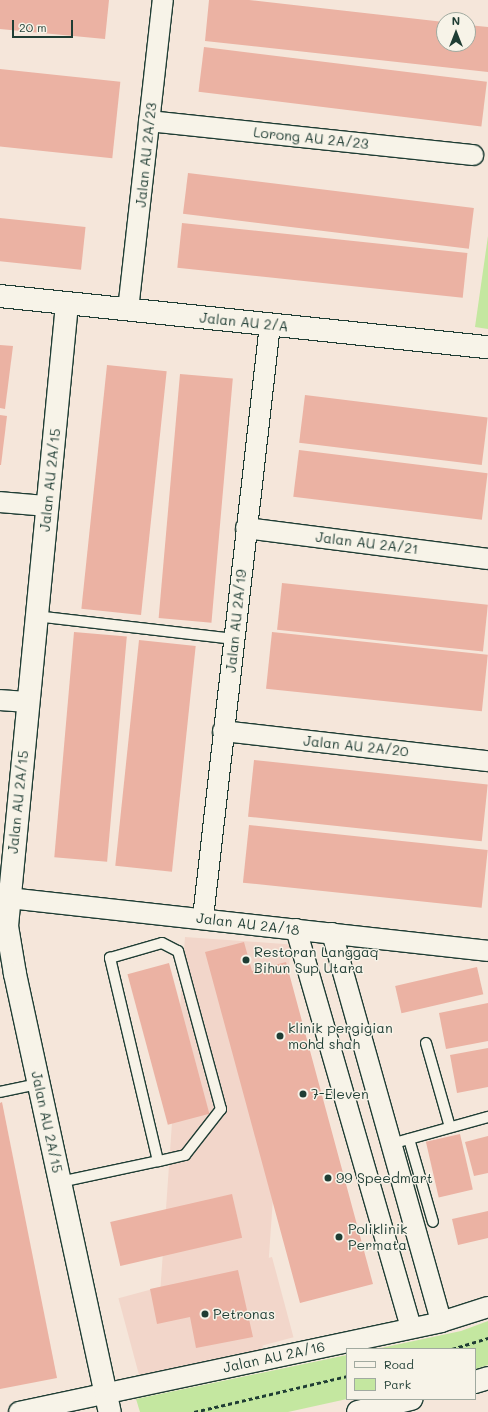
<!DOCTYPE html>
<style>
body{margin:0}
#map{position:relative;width:488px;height:1412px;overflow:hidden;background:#f5e6da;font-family:Mali,sans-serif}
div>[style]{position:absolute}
.built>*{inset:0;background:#f2d6ca;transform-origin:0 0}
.green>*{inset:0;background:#c4e7a0}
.building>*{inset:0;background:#ebb2a3;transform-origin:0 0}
.path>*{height:2.5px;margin-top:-1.25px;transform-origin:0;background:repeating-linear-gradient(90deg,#1f3d34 0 4px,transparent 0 7px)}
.roads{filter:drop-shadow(1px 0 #1f3d34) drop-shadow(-1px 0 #1f3d34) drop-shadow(0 1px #1f3d34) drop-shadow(0 -1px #1f3d34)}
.lane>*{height:10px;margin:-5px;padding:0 5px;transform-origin:5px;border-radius:5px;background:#f7f3e8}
.street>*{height:20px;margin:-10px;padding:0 10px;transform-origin:10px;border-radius:10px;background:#f7f3e8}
.secondary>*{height:22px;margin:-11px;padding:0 11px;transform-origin:11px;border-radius:11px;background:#f7f3e8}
.dots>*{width:11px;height:11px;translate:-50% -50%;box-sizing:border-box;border:2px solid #f7f3e8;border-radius:50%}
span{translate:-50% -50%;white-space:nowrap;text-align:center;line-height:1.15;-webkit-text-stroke:3px #f7f3e8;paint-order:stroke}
.street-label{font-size:14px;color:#1f3d34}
.poi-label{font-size:14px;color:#1f3d34}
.left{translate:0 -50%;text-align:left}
.legend{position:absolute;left:346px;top:1348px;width:130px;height:52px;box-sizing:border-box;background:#f7f3e8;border:1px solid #a1aaa0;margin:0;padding:5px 7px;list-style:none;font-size:12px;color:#1f3d34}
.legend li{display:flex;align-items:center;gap:8px;height:20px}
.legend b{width:20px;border:1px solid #a1aaa0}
.north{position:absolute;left:436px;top:12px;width:40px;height:40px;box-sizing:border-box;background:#f7f3e8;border:1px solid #a1aaa0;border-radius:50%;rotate:0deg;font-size:11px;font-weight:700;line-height:16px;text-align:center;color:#1f3d34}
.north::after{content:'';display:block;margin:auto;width:14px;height:18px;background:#1f3d34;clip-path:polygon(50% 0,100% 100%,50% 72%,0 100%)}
.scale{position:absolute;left:12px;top:20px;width:61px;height:18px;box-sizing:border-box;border:2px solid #1f3d34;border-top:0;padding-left:5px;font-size:12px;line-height:14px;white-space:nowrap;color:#1f3d34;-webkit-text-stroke:3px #f7f3e8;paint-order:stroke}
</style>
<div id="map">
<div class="built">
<div style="left:185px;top:937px;width:106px;height:419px;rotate:4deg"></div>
<div style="left:272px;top:1257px;width:83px;height:159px;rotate:75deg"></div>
</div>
<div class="green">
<div style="clip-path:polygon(488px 236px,488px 329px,475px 327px)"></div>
<div style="clip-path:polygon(488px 1321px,488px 1365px,475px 1369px,475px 1349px,376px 1349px,461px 1331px)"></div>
<div style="clip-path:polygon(347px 1355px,347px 1399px,288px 1412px,140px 1412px,136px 1399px)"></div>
</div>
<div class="building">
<div style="clip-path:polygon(0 0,109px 0,105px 39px,0 29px)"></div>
<div style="clip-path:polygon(209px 0,249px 0,444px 22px,444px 44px,468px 44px,468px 25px,488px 27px,488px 72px,205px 41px)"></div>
<div style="left:204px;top:47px;width:285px;height:45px;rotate:7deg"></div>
<div style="left:0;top:69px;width:121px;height:77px;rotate:6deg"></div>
<div style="left:188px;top:173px;width:288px;height:41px;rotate:7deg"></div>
<div style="left:0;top:218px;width:86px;height:43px;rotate:6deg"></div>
<div style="left:182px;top:223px;width:287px;height:45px;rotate:6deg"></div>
<div style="clip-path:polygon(0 345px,13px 346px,5px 409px,0 408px)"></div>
<div style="left:107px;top:365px;width:60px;height:245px;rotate:6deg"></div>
<div style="left:180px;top:374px;width:53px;height:245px;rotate:5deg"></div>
<div style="left:305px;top:395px;width:184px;height:48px;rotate:7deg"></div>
<div style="clip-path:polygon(0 415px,7px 416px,1px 465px,0 465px)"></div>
<div style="left:299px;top:450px;width:190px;height:47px;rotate:7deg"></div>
<div style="left:282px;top:583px;width:207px;height:47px;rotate:6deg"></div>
<div style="left:74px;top:632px;width:53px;height:226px;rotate:5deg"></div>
<div style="left:272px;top:632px;width:217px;height:57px;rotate:6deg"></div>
<div style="left:139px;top:640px;width:57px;height:227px;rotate:6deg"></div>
<div style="left:254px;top:760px;width:235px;height:57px;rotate:6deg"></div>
<div style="left:249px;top:825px;width:240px;height:58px;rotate:6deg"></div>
<div style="clip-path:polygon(244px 942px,252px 971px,286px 962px,373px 1284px,300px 1303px,205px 952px)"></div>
<div style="left:169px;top:963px;width:156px;height:43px;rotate:75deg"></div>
<div style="left:477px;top:967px;width:28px;height:84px;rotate:77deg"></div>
<div style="clip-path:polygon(488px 1003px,488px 1041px,446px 1049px,439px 1013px)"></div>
<div style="clip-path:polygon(488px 1048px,488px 1087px,457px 1093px,450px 1055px)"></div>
<div style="clip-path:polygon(2px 1102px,57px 1378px,0 1389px,0 1103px)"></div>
<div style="left:460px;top:1134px;width:57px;height:35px;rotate:77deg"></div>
<div style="clip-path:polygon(488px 1136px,488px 1173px,474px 1176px,465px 1142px)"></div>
<div style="left:232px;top:1194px;width:45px;height:125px;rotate:77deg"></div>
<div style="clip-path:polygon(488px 1211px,488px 1238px,458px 1245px,452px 1219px)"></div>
<div style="clip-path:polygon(238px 1270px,253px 1337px,196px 1348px,190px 1317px,157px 1324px,150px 1289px)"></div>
</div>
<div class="path">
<div style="left:452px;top:1349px;width:38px;rotate:-17deg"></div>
<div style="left:194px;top:1412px;width:157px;rotate:-13.2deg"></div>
</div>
<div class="roads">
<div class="lane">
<div style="left:36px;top:616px;width:199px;rotate:6.6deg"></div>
<div style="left:426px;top:1043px;width:87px;rotate:74.1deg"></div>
<div style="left:0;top:1092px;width:39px;rotate:-12deg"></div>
<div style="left:409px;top:1139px;width:86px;rotate:73.9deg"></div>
<div style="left:391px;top:1144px;width:101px;rotate:-15.6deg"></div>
<div style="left:60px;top:1182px;width:100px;rotate:-12.1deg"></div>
<div style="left:158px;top:1161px;width:209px;rotate:-103.3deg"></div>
<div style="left:110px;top:958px;width:54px;rotate:-16.1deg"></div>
<div style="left:162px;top:943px;width:18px;rotate:27deg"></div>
<div style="left:178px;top:951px;width:164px;rotate:74.8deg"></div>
<div style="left:221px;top:1109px;width:58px;rotate:128deg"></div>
<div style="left:185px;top:1155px;width:28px;rotate:167deg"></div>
</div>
<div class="street">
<div style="left:149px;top:121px;width:326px;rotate:6deg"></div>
<div style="left:128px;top:310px;width:312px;rotate:-83.6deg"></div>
<div style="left:0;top:502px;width:47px;rotate:4.9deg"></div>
<div style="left:246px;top:528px;width:244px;rotate:7.3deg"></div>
<div style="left:0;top:700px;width:28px;rotate:4deg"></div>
<div style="left:223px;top:731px;width:267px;rotate:6.5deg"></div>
<div style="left:9px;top:898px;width:482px;rotate:6.3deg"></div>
<div style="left:203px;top:918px;width:598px;rotate:-83.56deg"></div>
<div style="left:296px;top:929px;width:415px;rotate:73.9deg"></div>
<div style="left:332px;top:933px;width:404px;rotate:74.3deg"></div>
<div style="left:19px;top:1412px;width:431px;rotate:-12deg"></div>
<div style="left:441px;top:1322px;width:49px;rotate:-17.7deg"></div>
</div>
<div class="secondary">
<div style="left:0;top:296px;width:491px;rotate:6deg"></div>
<div style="left:67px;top:304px;width:625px;rotate:95.51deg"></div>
<div style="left:7px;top:926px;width:49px;rotate:80.5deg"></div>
<div style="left:15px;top:974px;width:448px;rotate:77.8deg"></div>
<div style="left:475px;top:1382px;width:14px;rotate:-17deg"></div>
<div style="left:358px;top:1412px;width:55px;rotate:-13.8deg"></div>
</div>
</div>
<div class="dots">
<div style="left:246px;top:960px;background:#1f3d34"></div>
<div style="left:280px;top:1036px;background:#1f3d34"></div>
<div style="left:303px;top:1094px;background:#1f3d34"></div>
<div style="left:328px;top:1178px;background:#1f3d34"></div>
<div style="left:339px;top:1237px;background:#1f3d34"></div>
<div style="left:205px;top:1314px;background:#1f3d34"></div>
</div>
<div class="street-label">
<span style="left:311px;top:138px;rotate:6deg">Lorong AU 2A/23</span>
<span style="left:146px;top:155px;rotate:-84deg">Jalan AU 2A/23</span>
<span style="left:244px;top:322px;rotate:6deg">Jalan AU 2/A</span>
<span style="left:50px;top:480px;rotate:-84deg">Jalan AU 2A/15</span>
<span style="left:367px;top:543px;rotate:7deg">Jalan AU 2A/21</span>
<span style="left:236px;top:621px;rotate:-84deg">Jalan AU 2A/19</span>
<span style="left:356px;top:746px;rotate:6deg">Jalan AU 2A/20</span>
<span style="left:18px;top:802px;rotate:-84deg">Jalan AU 2A/15</span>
<span style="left:248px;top:924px;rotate:7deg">Jalan AU 2A/18</span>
<span style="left:47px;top:1122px;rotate:78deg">Jalan AU 2A/15</span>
<span style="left:274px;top:1357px;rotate:-12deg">Jalan AU 2A/16</span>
</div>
<div class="poi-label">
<span class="left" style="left:254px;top:960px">Restoran Langgaq<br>Bihun Sup Utara</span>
<span class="left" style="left:288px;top:1036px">klinik pergigian<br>mohd shah</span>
<span class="left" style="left:311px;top:1094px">7-Eleven</span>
<span class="left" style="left:336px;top:1178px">99 Speedmart</span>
<span class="left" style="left:348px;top:1237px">Poliklinik<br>Permata</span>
<span class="left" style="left:213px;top:1314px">Petronas</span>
</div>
<ul class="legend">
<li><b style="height:5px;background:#f7f3e8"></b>Road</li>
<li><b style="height:11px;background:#c4e7a0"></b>Park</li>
</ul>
<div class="north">N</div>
<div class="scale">20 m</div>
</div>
